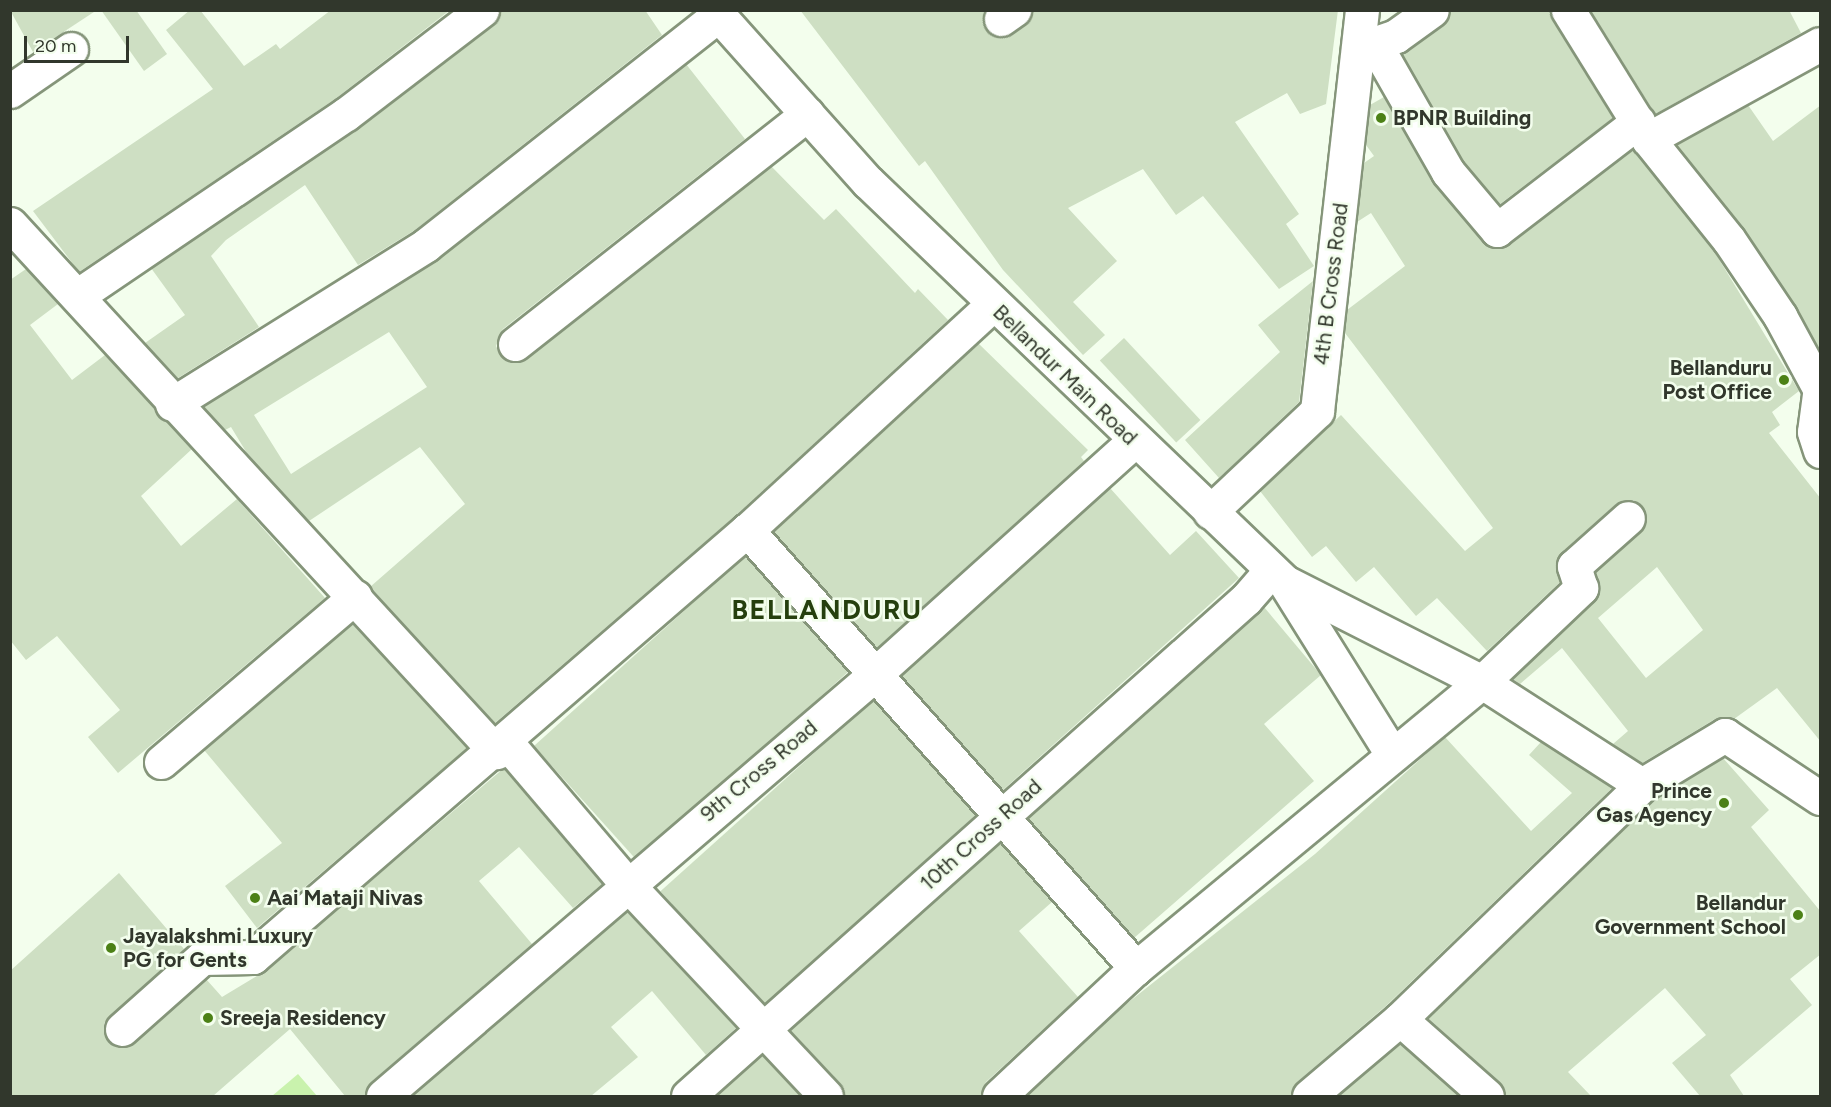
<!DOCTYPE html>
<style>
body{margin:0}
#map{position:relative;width:1831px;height:1107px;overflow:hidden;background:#f3feed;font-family:Figtree,sans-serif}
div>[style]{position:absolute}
.green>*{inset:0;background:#c9f2ad}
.building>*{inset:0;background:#cedfc3;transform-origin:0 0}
.roads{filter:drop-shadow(2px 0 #85957a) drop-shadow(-2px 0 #85957a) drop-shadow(0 2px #85957a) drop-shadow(0 -2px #85957a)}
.minor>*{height:33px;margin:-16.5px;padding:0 16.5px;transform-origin:16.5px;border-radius:16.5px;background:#fff}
.tertiary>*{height:33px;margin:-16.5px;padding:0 16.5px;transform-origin:16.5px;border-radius:16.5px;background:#fff}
.dots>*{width:16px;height:16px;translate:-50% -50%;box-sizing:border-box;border:3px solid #f3feed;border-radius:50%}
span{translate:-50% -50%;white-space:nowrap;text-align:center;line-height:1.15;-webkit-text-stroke:5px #f3feed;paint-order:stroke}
.poi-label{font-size:21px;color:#31372c;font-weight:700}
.left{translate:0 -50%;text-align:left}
.right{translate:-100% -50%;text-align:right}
.street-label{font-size:21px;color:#31372c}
.district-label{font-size:27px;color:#253f0e;font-weight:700;letter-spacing:1.5px}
.frame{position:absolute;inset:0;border:12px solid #31372c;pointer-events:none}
.scale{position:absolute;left:24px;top:36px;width:105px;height:27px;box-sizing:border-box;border:3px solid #31372c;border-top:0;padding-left:8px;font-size:18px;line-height:21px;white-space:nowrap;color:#31372c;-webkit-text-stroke:4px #f3feed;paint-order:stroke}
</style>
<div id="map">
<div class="green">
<div style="clip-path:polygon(298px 1074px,317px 1096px,272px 1096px)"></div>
</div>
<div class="building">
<div style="clip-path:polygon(10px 10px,97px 10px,33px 52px)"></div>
<div style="clip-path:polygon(101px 10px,136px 10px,167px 54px,144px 71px)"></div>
<div style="clip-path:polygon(190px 10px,200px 10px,244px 66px,276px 44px,280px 49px,331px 10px,450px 10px,335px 99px,79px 272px,33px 211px,213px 89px,166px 30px)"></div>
<div style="clip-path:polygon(500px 10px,645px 10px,662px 35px,415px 230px,358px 265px,305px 185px,226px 240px,211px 256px,259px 327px,178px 378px,145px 343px,185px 315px,151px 268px,357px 129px,493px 25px)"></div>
<div style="clip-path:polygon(800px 10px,983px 10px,986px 30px,1002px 38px,1025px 25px,1032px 10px,1338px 10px,1326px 104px,1300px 114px,1287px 93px,1235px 122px,1299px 214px,1286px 224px,1314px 266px,1279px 289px,1203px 196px,1176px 215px,1143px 169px,1068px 208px,1117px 261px,1073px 302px,1105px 335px,1083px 355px,1003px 270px,925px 161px,919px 166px)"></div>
<div style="clip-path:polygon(1450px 10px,1549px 10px,1613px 118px,1500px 204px,1463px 161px,1402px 54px,1443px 25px)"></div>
<div style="clip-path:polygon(1590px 10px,1789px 10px,1801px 33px,1655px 114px)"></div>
<div style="clip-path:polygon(evenodd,686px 64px,745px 139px,503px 329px,496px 346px,501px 356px,517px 363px,527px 359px,771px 166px,824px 220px,836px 209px,915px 293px,918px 289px,948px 320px,735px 516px,495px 723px,370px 587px,465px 504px,420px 447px,309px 521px,248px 455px,231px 427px,225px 430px,203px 406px,438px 260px,686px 64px,389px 332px,427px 387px,291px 474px,254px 415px,389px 332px)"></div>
<div style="clip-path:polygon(evenodd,1384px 97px,1434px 184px,1490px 247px,1508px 245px,1633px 150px,1714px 251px,1799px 391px,1772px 412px,1780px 425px,1769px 433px,1821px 499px,1821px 742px,1777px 688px,1734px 719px,1715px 719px,1642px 763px,1613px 744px,1628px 731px,1562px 648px,1520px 684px,1513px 679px,1594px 601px,1599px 592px,1596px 572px,1646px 524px,1646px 514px,1634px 500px,1616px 504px,1562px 552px,1556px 562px,1560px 582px,1487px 651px,1437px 598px,1416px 616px,1374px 567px,1356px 582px,1326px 546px,1312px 557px,1260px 491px,1341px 415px,1465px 551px,1493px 528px,1345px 333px,1347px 310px,1405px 266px,1371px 213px,1357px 222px,1364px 163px,1374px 156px,1366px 145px,1370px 105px,1384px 97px,1657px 567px,1703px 630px,1646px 678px,1598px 618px,1657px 567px)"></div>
<div style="clip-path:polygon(1748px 105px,1773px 141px,1821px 105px,1821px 351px,1745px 230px,1677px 145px)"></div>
<div style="clip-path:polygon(26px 269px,58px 304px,30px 325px,72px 380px,105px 355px,192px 449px,141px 496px,181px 546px,237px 499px,325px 598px,118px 773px,88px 737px,120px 710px,57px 636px,26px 660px,10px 640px,10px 280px)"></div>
<div style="clip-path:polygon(1313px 281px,1299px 402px,1219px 478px,1185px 440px,1280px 352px,1258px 325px)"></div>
<div style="left:1124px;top:338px;width:112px;height:33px;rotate:47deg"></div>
<div style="clip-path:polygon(978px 343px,1088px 450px,1081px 457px,1084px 461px,877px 648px,773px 531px)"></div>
<div style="clip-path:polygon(1110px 488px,1170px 555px,1196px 531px,1239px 578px,1003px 790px,901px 676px)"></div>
<div style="left:745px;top:556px;width:155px;height:284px;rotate:48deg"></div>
<div style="clip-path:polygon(1264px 607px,1321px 675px,1264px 724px,1314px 781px,1134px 938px,1028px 818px)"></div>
<div style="clip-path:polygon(352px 624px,467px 748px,257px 928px,225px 886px,282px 843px,204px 750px)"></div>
<div style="left:873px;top:700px;width:154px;height:286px;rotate:48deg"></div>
<div style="clip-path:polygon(1445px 737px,1531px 831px,1572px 793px,1529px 755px,1541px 742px,1612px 788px,1387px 1005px,1297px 1082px,1291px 1096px,1026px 1096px,1120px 1009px,1315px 854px)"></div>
<div style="clip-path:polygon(1723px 758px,1769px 810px,1751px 827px,1821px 912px,1821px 954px,1790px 979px,1812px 1005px,1730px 1075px,1744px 1096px,1700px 1096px,1672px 1063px,1706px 1035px,1665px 988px,1568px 1072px,1591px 1096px,1505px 1096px,1499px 1082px,1428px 1018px,1653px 800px)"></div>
<div style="clip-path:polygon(504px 768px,602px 884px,573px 908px,519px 847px,479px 881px,532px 944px,371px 1082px,365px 1096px,345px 1096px,290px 1029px,213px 1096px,10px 1096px,10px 971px,119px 873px,184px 949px,104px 1023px,108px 1041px,125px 1047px,206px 979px,222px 997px,265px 971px)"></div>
<div style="clip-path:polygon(1000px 843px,1052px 902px,1019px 931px,1078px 997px,986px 1082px,981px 1096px,844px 1096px,840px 1083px,790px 1030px)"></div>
<div style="clip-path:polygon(627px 912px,736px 1028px,706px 1055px,652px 991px,611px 1027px,638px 1057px,591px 1096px,411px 1096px)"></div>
<div style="clip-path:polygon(1400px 1044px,1459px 1096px,1337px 1096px)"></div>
<div style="clip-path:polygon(762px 1055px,801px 1096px,716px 1096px)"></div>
</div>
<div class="roads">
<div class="minor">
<div style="left:1568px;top:10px;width:152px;rotate:58.2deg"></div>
<div style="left:1648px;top:139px;width:129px;rotate:51.3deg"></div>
<div style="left:1729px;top:240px;width:92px;rotate:56.1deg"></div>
<div style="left:1780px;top:316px;width:82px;rotate:61.6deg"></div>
<div style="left:1001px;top:19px;width:16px;rotate:-35deg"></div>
<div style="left:1375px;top:44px;width:147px;rotate:60.3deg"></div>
<div style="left:1448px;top:172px;width:76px;rotate:49.8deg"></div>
<div style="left:1497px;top:230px;width:178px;rotate:-37.5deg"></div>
<div style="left:1358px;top:49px;width:40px;rotate:-18.9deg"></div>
<div style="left:1396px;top:36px;width:44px;rotate:-35.8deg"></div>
<div style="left:10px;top:91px;width:74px;rotate:-34.5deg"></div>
<div style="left:1648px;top:139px;width:196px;rotate:-28.9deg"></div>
<div style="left:10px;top:224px;width:718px;rotate:47.37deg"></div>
<div style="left:77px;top:296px;width:325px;rotate:-34.1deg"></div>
<div style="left:346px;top:114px;width:171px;rotate:-37.4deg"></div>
<div style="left:992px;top:305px;width:333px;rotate:137.4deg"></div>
<div style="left:747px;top:530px;width:586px;rotate:48.39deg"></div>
<div style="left:515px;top:344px;width:372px;rotate:-38.2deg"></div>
<div style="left:1820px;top:387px;width:45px;rotate:97.6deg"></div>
<div style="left:1814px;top:432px;width:20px;rotate:72deg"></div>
<div style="left:172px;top:404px;width:300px;rotate:-32deg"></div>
<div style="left:426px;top:245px;width:372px;rotate:-38.2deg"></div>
<div style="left:1210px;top:512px;width:147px;rotate:-43.3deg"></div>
<div style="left:1317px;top:411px;width:404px;rotate:-83.6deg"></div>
<div style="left:1482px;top:682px;width:137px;rotate:-43.5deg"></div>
<div style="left:1581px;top:588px;width:23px;rotate:-108deg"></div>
<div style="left:1574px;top:566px;width:72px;rotate:-41.6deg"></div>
<div style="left:506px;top:742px;width:185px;rotate:49.6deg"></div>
<div style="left:626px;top:883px;width:292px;rotate:46.8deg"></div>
<div style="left:161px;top:762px;width:255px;rotate:-40.4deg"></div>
<div style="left:1400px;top:1019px;width:116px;rotate:41.5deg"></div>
<div style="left:122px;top:1029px;width:107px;rotate:-41.6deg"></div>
<div style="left:202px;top:958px;width:51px;rotate:-1.1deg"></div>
<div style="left:253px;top:957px;width:653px;rotate:-40.84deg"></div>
<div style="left:383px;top:1096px;width:645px;rotate:-40.6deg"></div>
<div style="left:873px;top:676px;width:350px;rotate:-42deg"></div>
<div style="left:688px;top:1096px;width:747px;rotate:-41.69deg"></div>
<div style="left:1246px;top:599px;width:38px;rotate:-49deg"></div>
<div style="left:1309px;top:1096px;width:119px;rotate:-40.2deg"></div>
<div style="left:1400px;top:1019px;width:337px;rotate:-44deg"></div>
</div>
<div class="tertiary">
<div style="left:714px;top:10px;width:231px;rotate:48.2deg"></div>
<div style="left:868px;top:182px;width:578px;rotate:43.81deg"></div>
<div style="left:1285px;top:582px;width:221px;rotate:26.9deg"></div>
<div style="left:1482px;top:682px;width:190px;rotate:32.8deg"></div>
<div style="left:1642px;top:785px;width:97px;rotate:-31.1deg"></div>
<div style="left:1725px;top:735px;width:114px;rotate:33.6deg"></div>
<div style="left:1285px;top:583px;width:202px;rotate:58deg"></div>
<div style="left:999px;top:1096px;width:187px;rotate:-43.1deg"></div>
<div style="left:1136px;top:968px;width:449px;rotate:-39.6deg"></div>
</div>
</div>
<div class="dots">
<div style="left:1381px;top:118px;background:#4c8116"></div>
<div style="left:1784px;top:380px;background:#4c8116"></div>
<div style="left:1724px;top:803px;background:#4c8116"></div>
<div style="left:255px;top:898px;background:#4c8116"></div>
<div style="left:1798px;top:915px;background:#4c8116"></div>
<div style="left:111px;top:948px;background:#4c8116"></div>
<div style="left:208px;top:1018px;background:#4c8116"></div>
</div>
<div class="poi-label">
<span class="left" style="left:1393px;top:118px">BPNR Building</span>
<span class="right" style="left:1772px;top:380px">Bellanduru<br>Post Office</span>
<span class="right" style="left:1712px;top:803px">Prince<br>Gas Agency</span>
<span class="left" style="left:267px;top:898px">Aai Mataji Nivas</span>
<span class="right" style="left:1786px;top:915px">Bellandur<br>Government School</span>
<span class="left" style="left:123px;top:948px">Jayalakshmi Luxury<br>PG for Gents</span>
<span class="left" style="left:220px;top:1018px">Sreeja Residency</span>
</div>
<div class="street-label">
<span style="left:1331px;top:284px;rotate:-83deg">4th B Cross Road</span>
<span style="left:1065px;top:375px;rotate:44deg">Bellandur Main Road</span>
<span style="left:759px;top:771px;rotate:-40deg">9th Cross Road</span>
<span style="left:981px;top:835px;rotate:-42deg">10th Cross Road</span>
</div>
<div class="district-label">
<span style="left:827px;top:610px">BELLANDURU</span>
</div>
<div class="frame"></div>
<div class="scale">20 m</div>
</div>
